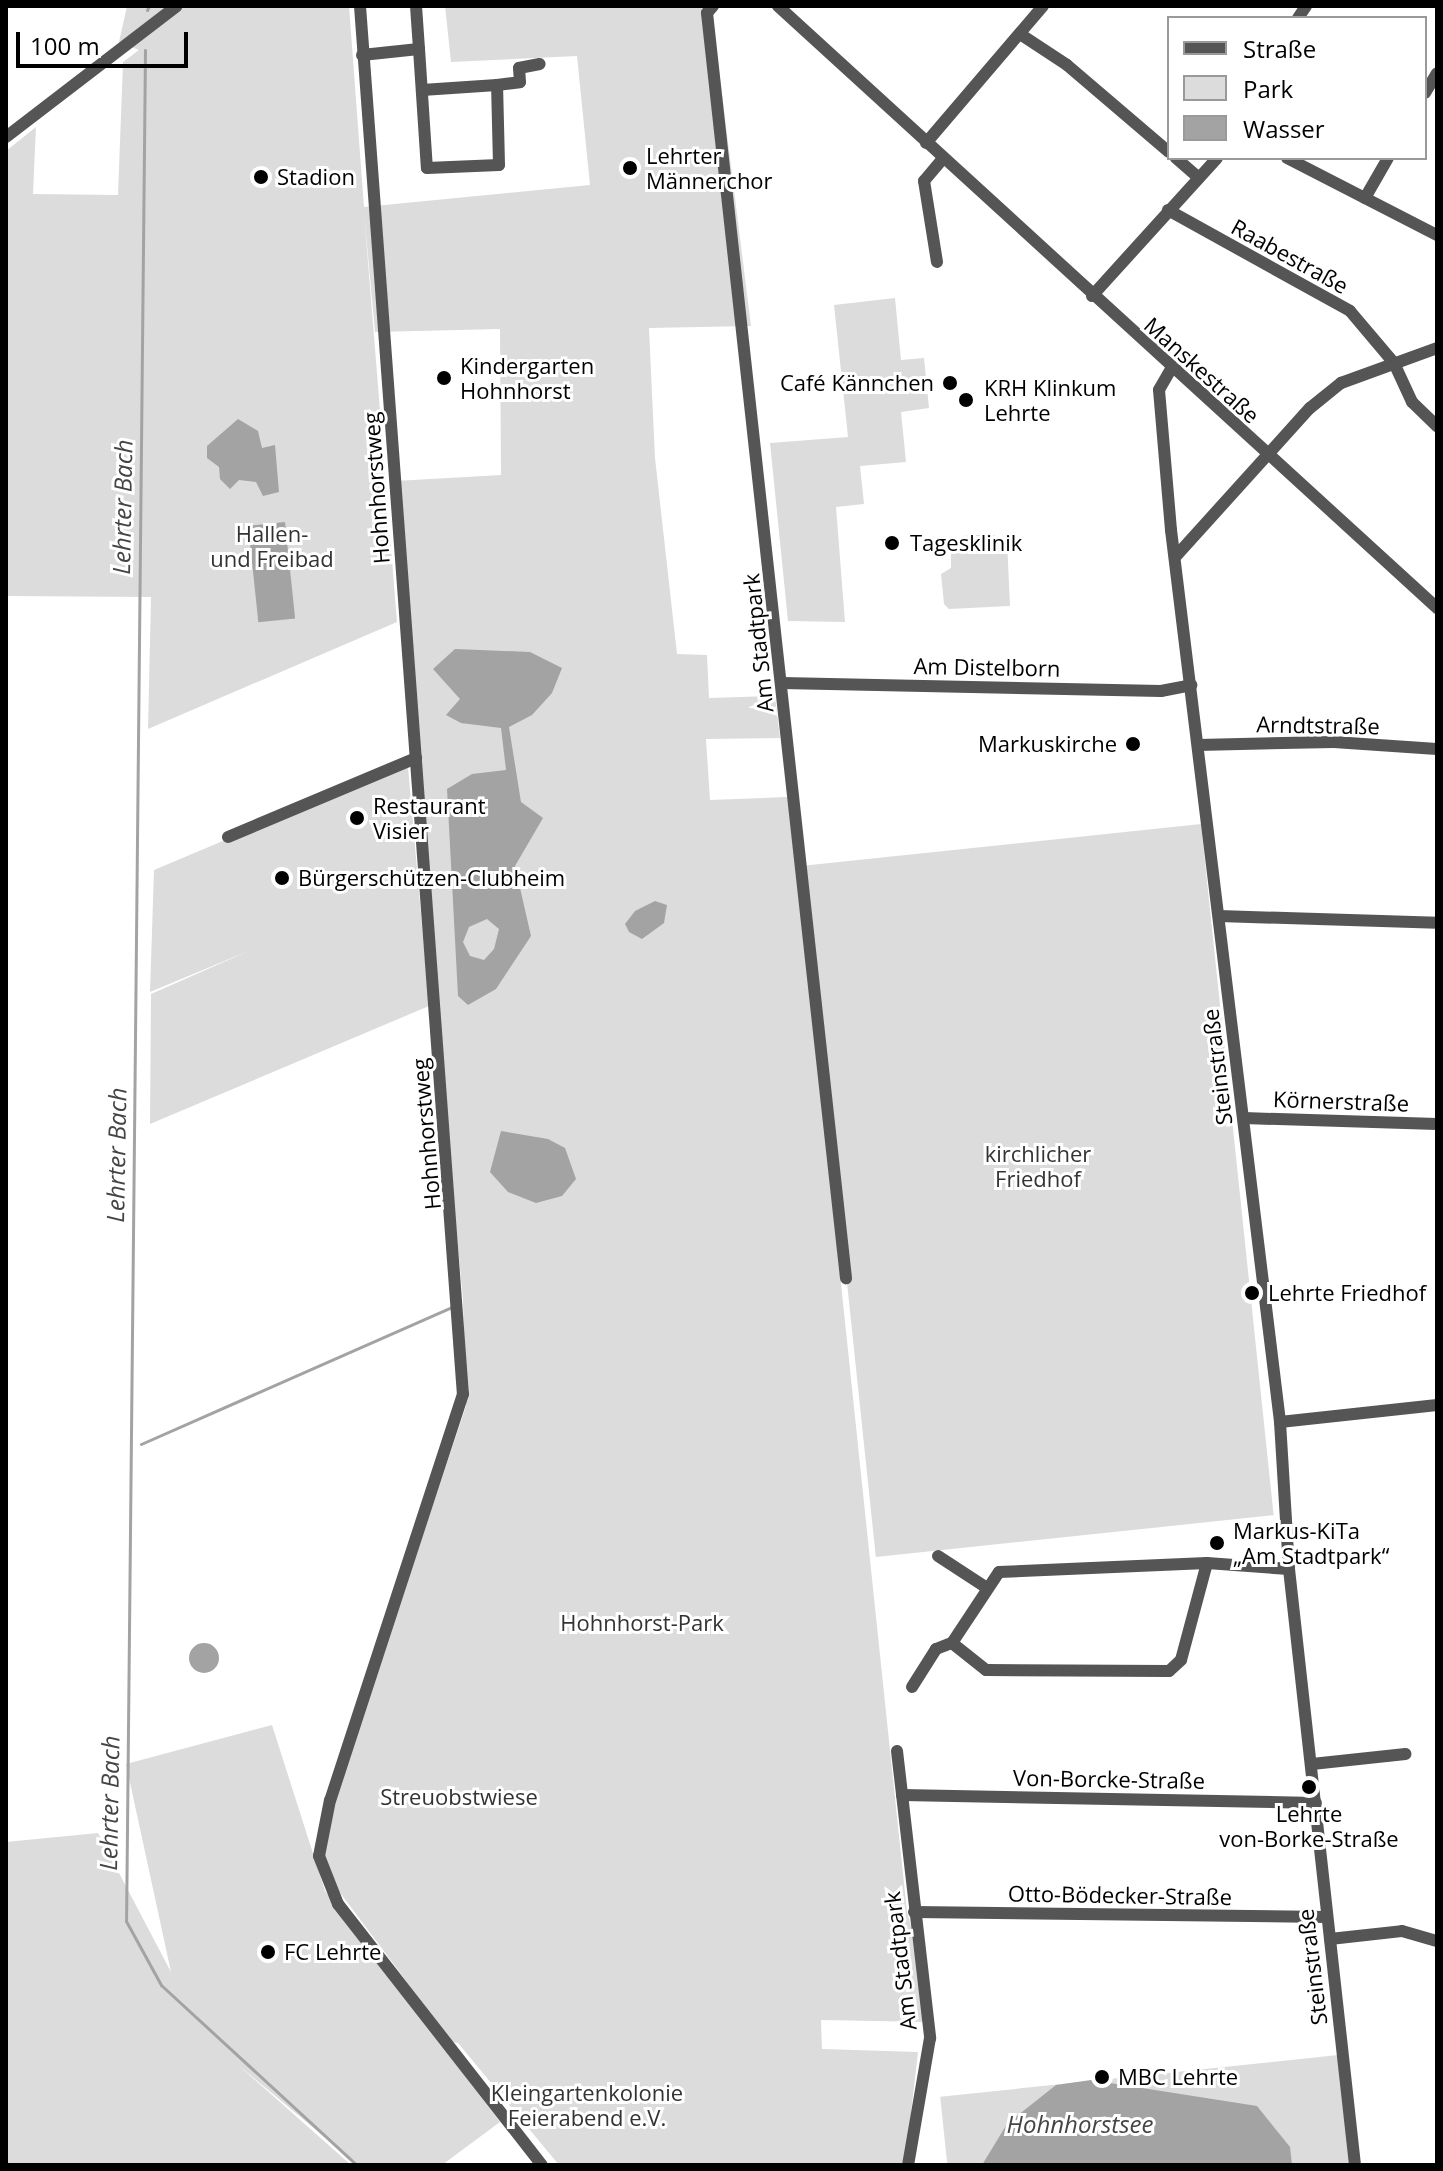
<!DOCTYPE html>
<meta charset="utf-8">
<style>
body{margin:0}
#map{position:relative;width:1443px;height:2171px;overflow:hidden;background:#fff;font-family:"Open Sans",sans-serif}
div>[style]{position:absolute}
.green>*{inset:0;background:#dcdcdc;transform-origin:0 0}
.water>*{inset:0;background:#a3a3a3;transform-origin:0 0}
.round{border-radius:50%}
.stream>*{height:3px;margin:-1.5px;padding:0 1.5px;transform-origin:1.5px;border-radius:1.5px;background:#a3a3a3}
.street>*{height:12px;margin:-6px;padding:0 6px;transform-origin:6px;border-radius:6px;background:#555}
.dots>*{width:22px;height:22px;translate:-50% -50%;box-sizing:border-box;border:4px solid #fff;border-radius:50%}
span{translate:-50% -50%;white-space:nowrap;text-align:center;line-height:1.15;-webkit-text-stroke:6px #fff;paint-order:stroke}
.poi-label{font-size:22px;color:#000}
.left{translate:0 -50%;text-align:left}
.right{translate:-100% -50%;text-align:right}
.street-label{font-size:22px;color:#000}
.park-label{font-size:22px;color:#333}
.water-label{font-size:24px;color:#444;font-style:italic}
.frame{position:absolute;inset:0;border:8px solid #000;pointer-events:none}
.legend{position:absolute;left:1167px;top:16px;width:260px;height:144px;box-sizing:border-box;background:#fff;border:2px solid #999;margin:0;padding:10px 14px;list-style:none;font-size:24px;color:#000}
.legend li{display:flex;align-items:center;gap:16px;height:40px}
.legend b{width:40px;border:2px solid #999}
.scale{position:absolute;left:16px;top:32px;width:172px;height:36px;box-sizing:border-box;border:4px solid #000;border-top:0;padding-left:10px;font-size:24px;line-height:28px;white-space:nowrap;color:#000;-webkit-text-stroke:6px #fff;paint-order:stroke}
</style>
<div id="map">
<div class="green">
<div style="clip-path:polygon(127px 6px,349px 6px,364px 207px,590px 185px,577px 56px,451px 62px,445px 6px,711px 6px,751px 326px,649px 328px,655px 458px,677px 654px,707px 655px,709px 698px,775px 696px,780px 738px,706px 739px,710px 800px,787px 797px,792px 817px,907px 1912px,926px 1980px,930px 2022px,821px 2020px,822px 2049px,918px 2052px,905px 2165px,559px 2165px,458px 2043px,452px 2042px,335px 1886px,323px 1854px,332px 1808px,466px 1406px,463px 1300px,412px 762px,395px 481px,501px 475px,500px 329px,375px 332px,364px 212px,397px 622px,148px 729px,151px 597px,6px 596px,6px 151px,36px 127px,33px 194px,118px 195px,123px 62px,139px 50px,119px 42px)"></div>
<div style="clip-path:polygon(895px 298px,901px 360px,924px 358px,929px 408px,901px 412px,906px 462px,860px 466px,864px 504px,836px 507px,845px 622px,788px 621px,770px 443px,848px 437px,834px 305px)"></div>
<div style="clip-path:polygon(963px 536px,990px 534px,1007px 540px,1010px 606px,949px 609px,944px 604px,941px 574px,951px 568px,951px 550px)"></div>
<div style="clip-path:polygon(403px 765px,408px 767px,429px 1006px,150px 1124px,151px 994px,251px 950px,150px 992px,154px 870px)"></div>
<div style="left:1201px;top:824px;width:695px;height:400px;rotate:84deg"></div>
<div style="clip-path:polygon(272px 1725px,325px 1891px,500px 2122px,442px 2165px,358px 2165px,237px 2064px,351px 2165px,6px 2165px,6px 1842px,98px 1833px,171px 1972px,126px 1764px)"></div>
<div style="left:1338px;top:2055px;width:111px;height:400px;rotate:84deg"></div>
</div>
<div class="water">
<div style="clip-path:polygon(238px 419px,258px 431px,262px 448px,275px 445px,279px 492px,263px 496px,256px 482px,239px 480px,230px 489px,220px 479px,219px 467px,207px 458px,207px 446px)"></div>
<div style="left:285px;top:522px;width:97px;height:37px;rotate:84deg"></div>
<div style="clip-path:polygon(evenodd,455px 649px,530px 652px,562px 668px,552px 693px,532px 715px,509px 727px,521px 802px,543px 818px,515px 866px,531px 936px,496px 989px,468px 1005px,458px 996px,447px 789px,472px 774px,506px 770px,501px 728px,461px 723px,446px 715px,460px 699px,433px 669px,455px 649px,487px 919px,499px 929px,494px 949px,484px 960px,470px 956px,463px 942px,469px 927px,487px 919px)"></div>
<div style="clip-path:polygon(655px 901px,667px 905px,664px 923px,642px 939px,629px 932px,625px 924px,635px 911px)"></div>
<div style="clip-path:polygon(501px 1131px,548px 1139px,565px 1148px,576px 1179px,562px 1196px,536px 1203px,508px 1192px,490px 1172px)"></div>
<div class="round" style="left:189px;top:1643px;width:30px;height:30px"></div>
<div style="clip-path:polygon(1091px 2080px,1257px 2106px,1290px 2147px,1292px 2165px,982px 2165px,1007px 2124px,1056px 2085px)"></div>
</div>
<div class="stream">
<div style="left:147px;top:10px;width:4px;rotate:-63deg"></div>
<div style="left:145px;top:50px;width:1871px;rotate:90.58deg"></div>
<div style="left:126px;top:1921px;width:73px;rotate:61.3deg"></div>
<div style="left:161px;top:1985px;width:266px;rotate:42.6deg"></div>
<div style="left:141px;top:1444px;width:340px;rotate:-23.8deg"></div>
</div>
<div class="street">
<div style="left:360px;top:6px;width:1392px;rotate:85.76deg"></div>
<div style="left:463px;top:1394px;width:427px;rotate:108.1deg"></div>
<div style="left:330px;top:1800px;width:57px;rotate:101.1deg"></div>
<div style="left:319px;top:1856px;width:52px;rotate:68.4deg"></div>
<div style="left:338px;top:1904px;width:331px;rotate:52deg"></div>
<div style="left:416px;top:6px;width:43px;rotate:86deg"></div>
<div style="left:419px;top:49px;width:119px;rotate:86.2deg"></div>
<div style="left:427px;top:168px;width:72px;rotate:-2.4deg"></div>
<div style="left:499px;top:165px;width:80px;rotate:-91.4deg"></div>
<div style="left:497px;top:85px;width:75px;rotate:176.2deg"></div>
<div style="left:713px;top:6px;width:9px;rotate:131deg"></div>
<div style="left:707px;top:13px;width:1273px;rotate:83.73deg"></div>
<div style="left:778px;top:6px;width:893px;rotate:42.41deg"></div>
<div style="left:1298px;top:18px;width:14px;rotate:-56deg"></div>
<div style="left:1020px;top:34px;width:56px;rotate:33.4deg"></div>
<div style="left:1067px;top:65px;width:134px;rotate:40.5deg"></div>
<div style="left:362px;top:55px;width:57px;rotate:-6deg"></div>
<div style="left:497px;top:85px;width:23px;rotate:-7deg"></div>
<div style="left:520px;top:82px;width:14px;rotate:-94deg"></div>
<div style="left:519px;top:68px;width:21px;rotate:-11deg"></div>
<div style="left:1425px;top:93px;width:23px;rotate:-59deg"></div>
<div style="left:6px;top:137px;width:215px;rotate:-37.5deg"></div>
<div style="left:926px;top:143px;width:180px;rotate:-49.5deg"></div>
<div style="left:1176px;top:158px;width:30px;rotate:41deg"></div>
<div style="left:1287px;top:158px;width:169px;rotate:27.2deg"></div>
<div style="left:1365px;top:198px;width:46px;rotate:-60.1deg"></div>
<div style="left:1168px;top:210px;width:208px;rotate:29deg"></div>
<div style="left:1350px;top:311px;width:68px;rotate:49.8deg"></div>
<div style="left:1394px;top:363px;width:43px;rotate:65.2deg"></div>
<div style="left:1412px;top:402px;width:35px;rotate:44deg"></div>
<div style="left:937px;top:262px;width:82px;rotate:-99.1deg"></div>
<div style="left:924px;top:181px;width:30px;rotate:-50deg"></div>
<div style="left:1092px;top:296px;width:186px;rotate:-47.8deg"></div>
<div style="left:1171px;top:369px;width:24px;rotate:120deg"></div>
<div style="left:1159px;top:390px;width:141px;rotate:85.1deg"></div>
<div style="left:1171px;top:530px;width:899px;rotate:83.03deg"></div>
<div style="left:1280px;top:1422px;width:147px;rotate:86.5deg"></div>
<div style="left:1289px;top:1569px;width:600px;rotate:83.68deg"></div>
<div style="left:1177px;top:555px;width:198px;rotate:-47.9deg"></div>
<div style="left:1310px;top:408px;width:40px;rotate:-39deg"></div>
<div style="left:1341px;top:383px;width:102px;rotate:-20deg"></div>
<div style="left:782px;top:683px;width:379px;rotate:1.2deg"></div>
<div style="left:1161px;top:691px;width:31px;rotate:-11deg"></div>
<div style="left:1198px;top:745px;width:136px;rotate:-1.3deg"></div>
<div style="left:1334px;top:742px;width:103px;rotate:3.9deg"></div>
<div style="left:228px;top:837px;width:204px;rotate:-22.8deg"></div>
<div style="left:1219px;top:916px;width:218px;rotate:1.8deg"></div>
<div style="left:1244px;top:1118px;width:193px;rotate:1.8deg"></div>
<div style="left:1280px;top:1422px;width:158px;rotate:-6.2deg"></div>
<div style="left:938px;top:1556px;width:59px;rotate:33.1deg"></div>
<div style="left:1207px;top:1563px;width:100px;rotate:105deg"></div>
<div style="left:1181px;top:1660px;width:16px;rotate:137deg"></div>
<div style="left:1169px;top:1671px;width:183px;rotate:-179.7deg"></div>
<div style="left:986px;top:1670px;width:43px;rotate:-141.5deg"></div>
<div style="left:952px;top:1643px;width:85px;rotate:-56.5deg"></div>
<div style="left:999px;top:1572px;width:208px;rotate:-2.5deg"></div>
<div style="left:1207px;top:1563px;width:82px;rotate:4.2deg"></div>
<div style="left:912px;top:1687px;width:45px;rotate:-57.7deg"></div>
<div style="left:936px;top:1649px;width:17px;rotate:-21deg"></div>
<div style="left:897px;top:1751px;width:289px;rotate:83.4deg"></div>
<div style="left:930px;top:2038px;width:129px;rotate:99.8deg"></div>
<div style="left:1312px;top:1764px;width:94px;rotate:-6.1deg"></div>
<div style="left:902px;top:1795px;width:414px;rotate:1.1deg"></div>
<div style="left:914px;top:1912px;width:412px;rotate:0.7deg"></div>
<div style="left:1330px;top:1939px;width:72px;rotate:-6.3deg"></div>
<div style="left:1402px;top:1931px;width:36px;rotate:16deg"></div>
</div>
<div class="dots">
<div style="left:630px;top:168px;background:#000"></div>
<div style="left:261px;top:177px;background:#000"></div>
<div style="left:444px;top:378px;background:#000"></div>
<div style="left:950px;top:383px;background:#000"></div>
<div style="left:966px;top:400px;background:#000"></div>
<div style="left:892px;top:543px;background:#000"></div>
<div style="left:1133px;top:744px;background:#000"></div>
<div style="left:357px;top:818px;background:#000"></div>
<div style="left:282px;top:878px;background:#000"></div>
<div style="left:1252px;top:1293px;background:#000"></div>
<div style="left:1217px;top:1543px;background:#000"></div>
<div style="left:1309px;top:1787px;background:#000"></div>
<div style="left:268px;top:1952px;background:#000"></div>
<div style="left:1102px;top:2077px;background:#000"></div>
</div>
<div class="poi-label">
<span class="left" style="left:646px;top:168px">Lehrter<br>Männerchor</span>
<span class="left" style="left:277px;top:177px">Stadion</span>
<span class="left" style="left:460px;top:378px">Kindergarten<br>Hohnhorst</span>
<span class="right" style="left:934px;top:383px">Café Kännchen</span>
<span class="left" style="left:984px;top:400px">KRH Klinkum<br>Lehrte</span>
<span class="left" style="left:910px;top:543px">Tagesklinik</span>
<span class="right" style="left:1117px;top:744px">Markuskirche</span>
<span class="left" style="left:373px;top:818px">Restaurant<br>Visier</span>
<span class="left" style="left:298px;top:878px">Bürgerschützen-Clubheim</span>
<span class="left" style="left:1268px;top:1293px">Lehrte Friedhof</span>
<span class="left" style="left:1233px;top:1543px">Markus-KiTa<br>„Am Stadtpark“</span>
<span style="left:1309px;top:1826px">Lehrte<br>von-Borke-Straße</span>
<span class="left" style="left:284px;top:1952px">FC Lehrte</span>
<span class="left" style="left:1118px;top:2077px">MBC Lehrte</span>
</div>
<div class="street-label">
<span style="left:1290px;top:256px;rotate:29deg">Raabestraße</span>
<span style="left:1202px;top:370px;rotate:42deg">Manskestraße</span>
<span style="left:376px;top:488px;rotate:-94deg">Hohnhorstweg</span>
<span style="left:758px;top:643px;rotate:-96deg">Am Stadtpark</span>
<span style="left:987px;top:667px;rotate:1deg">Am Distelborn</span>
<span style="left:1318px;top:725px;rotate:1deg">Arndtstraße</span>
<span style="left:1217px;top:1067px;rotate:-97deg">Steinstraße</span>
<span style="left:1341px;top:1101px;rotate:2deg">Körnerstraße</span>
<span style="left:426px;top:1134px;rotate:-95deg">Hohnhorstweg</span>
<span style="left:1109px;top:1779px;rotate:1deg">Von-Borcke-Straße</span>
<span style="left:1120px;top:1895px;rotate:1deg">Otto-Bödecker-Straße</span>
<span style="left:900px;top:1961px;rotate:-97deg">Am Stadtpark</span>
<span style="left:1312px;top:1967px;rotate:-97deg">Steinstraße</span>
</div>
<div class="park-label">
<span style="left:272px;top:546px">Hallen-<br>und Freibad</span>
<span style="left:1038px;top:1166px">kirchlicher<br>Friedhof</span>
<span style="left:642px;top:1623px">Hohnhorst-Park</span>
<span style="left:459px;top:1797px">Streuobstwiese</span>
<span style="left:587px;top:2105px">Kleingartenkolonie<br>Feierabend e.V.</span>
</div>
<div class="water-label">
<span style="left:122px;top:507px;rotate:-89deg">Lehrter Bach</span>
<span style="left:116px;top:1155px;rotate:-89deg">Lehrter Bach</span>
<span style="left:109px;top:1803px;rotate:-89deg">Lehrter Bach</span>
<span style="left:1080px;top:2124px">Hohnhorstsee</span>
</div>
<div class="frame"></div>
<ul class="legend">
<li><b style="height:10px;background:#555"></b>Straße</li>
<li><b style="height:22px;background:#dcdcdc"></b>Park</li>
<li><b style="height:22px;background:#a3a3a3"></b>Wasser</li>
</ul>
<div class="scale">100 m</div>
</div>
